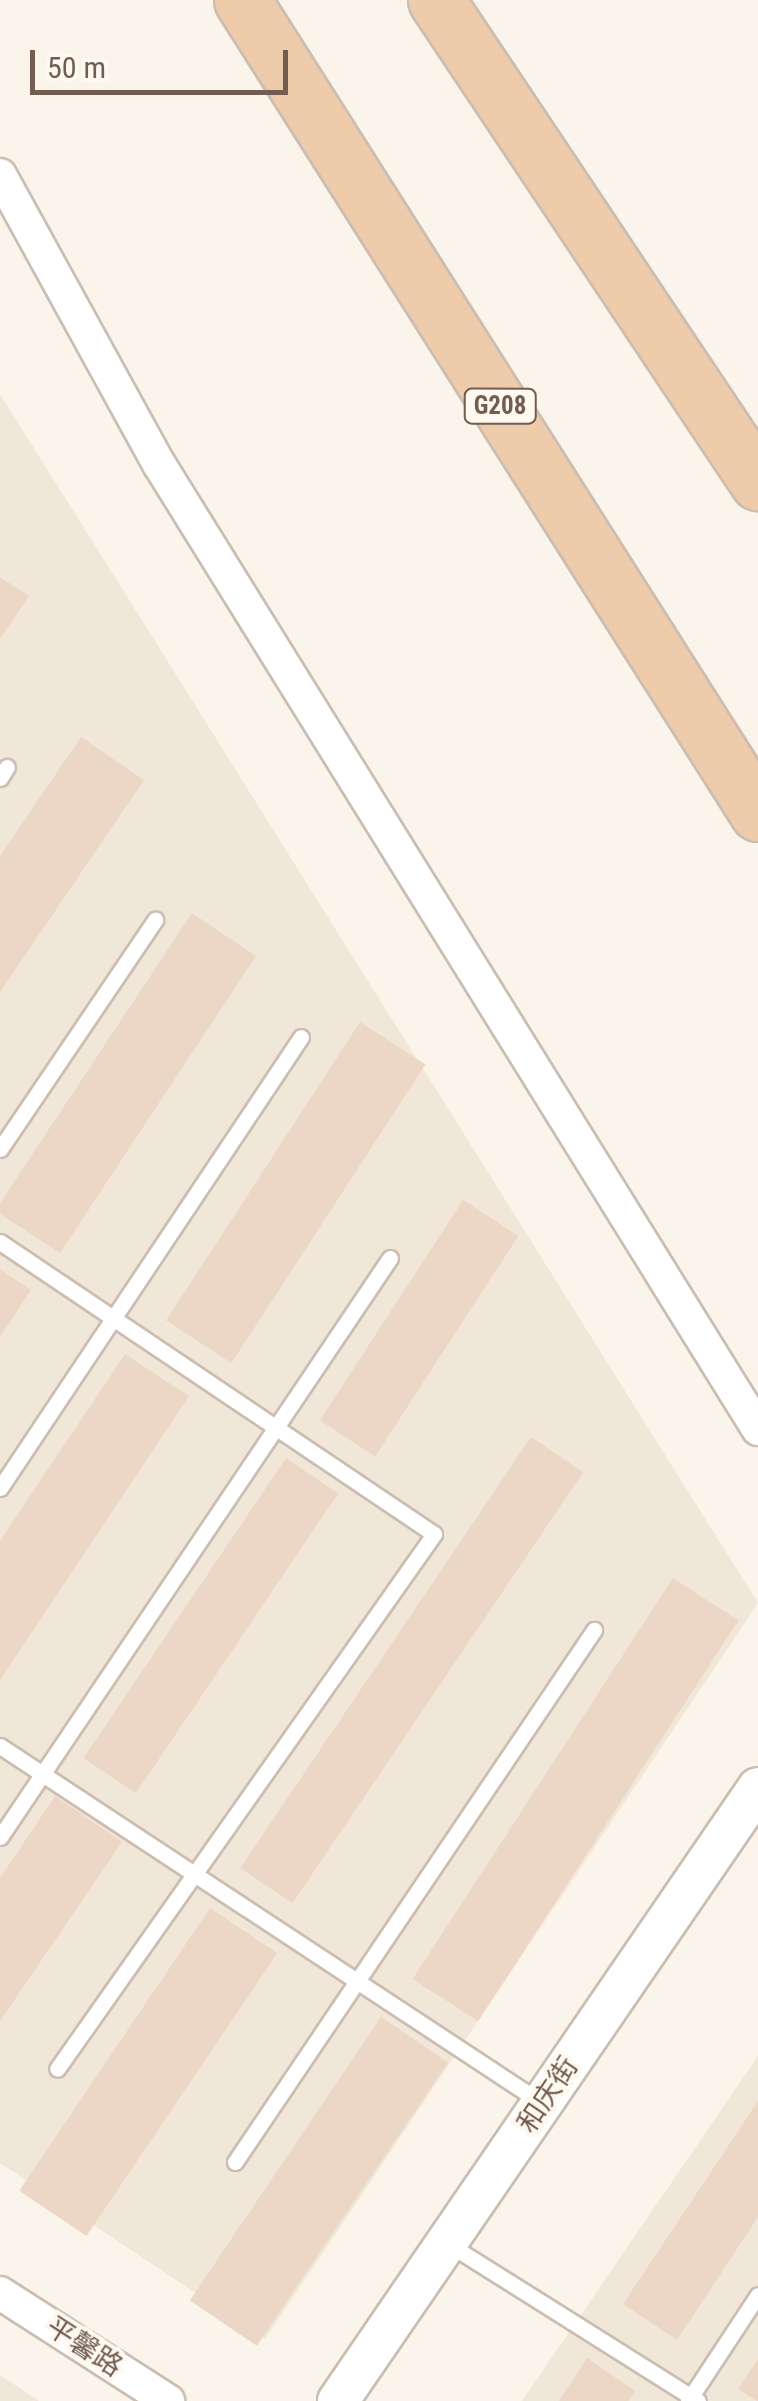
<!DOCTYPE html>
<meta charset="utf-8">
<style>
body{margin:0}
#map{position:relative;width:758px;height:2401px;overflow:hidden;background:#faf4ea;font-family:"Roboto Condensed","Noto Sans SC",sans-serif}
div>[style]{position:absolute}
.residential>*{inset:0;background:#f1e7d9}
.building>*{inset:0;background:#ecd6c5;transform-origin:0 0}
.roads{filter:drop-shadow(2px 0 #cbbdb1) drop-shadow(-2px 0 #cbbdb1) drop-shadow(0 2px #cbbdb1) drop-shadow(0 -2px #cbbdb1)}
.service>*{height:15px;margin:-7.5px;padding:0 7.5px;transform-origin:7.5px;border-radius:7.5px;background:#fff}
.minor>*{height:32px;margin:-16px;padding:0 16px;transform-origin:16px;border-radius:16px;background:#fff}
.tertiary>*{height:40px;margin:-20px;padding:0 20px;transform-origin:20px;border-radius:20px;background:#fff}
.trunk>*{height:55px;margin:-27.5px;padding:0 27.5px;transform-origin:27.5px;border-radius:27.5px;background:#eecbaa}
span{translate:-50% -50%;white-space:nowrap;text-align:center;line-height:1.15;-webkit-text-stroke:8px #fdf8f0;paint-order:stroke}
.shield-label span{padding:2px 8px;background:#fdf8f0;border:2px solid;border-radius:8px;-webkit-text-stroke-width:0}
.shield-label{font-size:25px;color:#725d50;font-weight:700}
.street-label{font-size:28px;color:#725d50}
.scale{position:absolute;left:30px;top:50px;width:258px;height:45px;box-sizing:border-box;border:5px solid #725d50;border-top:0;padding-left:12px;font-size:30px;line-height:35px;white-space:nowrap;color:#725d50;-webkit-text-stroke:8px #fdf8f0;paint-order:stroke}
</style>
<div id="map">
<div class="residential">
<div style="clip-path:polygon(0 394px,758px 1603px,265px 2339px,0 2163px)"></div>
<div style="clip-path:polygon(758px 2056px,758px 2401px,522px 2401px)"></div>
<div style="clip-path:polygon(0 2375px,39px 2401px,0 2401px)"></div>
</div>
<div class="building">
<div style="clip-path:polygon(0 577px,29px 596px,0 639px)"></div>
<div style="clip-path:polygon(81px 737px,144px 780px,0 992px,0 856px)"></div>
<div style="clip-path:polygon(192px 913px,256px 956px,60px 1253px,0 1214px,0 1203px)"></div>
<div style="left:360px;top:1022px;width:78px;height:356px;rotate:33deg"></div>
<div style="left:463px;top:1200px;width:66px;height:263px;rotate:33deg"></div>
<div style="clip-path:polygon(0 1269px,31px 1290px,0 1337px)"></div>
<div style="clip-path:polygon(125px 1354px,189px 1396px,0 1680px,0 1541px)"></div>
<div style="left:531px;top:1437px;width:63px;height:520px;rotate:34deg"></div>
<div style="left:286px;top:1458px;width:63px;height:362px;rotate:34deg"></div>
<div style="left:673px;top:1578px;width:78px;height:478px;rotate:33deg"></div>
<div style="clip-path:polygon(55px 1796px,122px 1842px,0 2021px,0 1878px)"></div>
<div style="left:210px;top:1908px;width:81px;height:341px;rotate:34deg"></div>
<div style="left:381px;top:2017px;width:81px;height:342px;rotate:34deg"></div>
<div style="clip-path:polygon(758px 2101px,758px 2217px,677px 2340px,623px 2304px)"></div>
<div style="clip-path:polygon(587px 2358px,635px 2391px,629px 2401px,559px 2401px)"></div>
<div style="clip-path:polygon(758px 2359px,758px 2401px,757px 2401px,738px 2389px)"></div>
</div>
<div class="roads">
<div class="service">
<div style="left:0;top:778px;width:13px;rotate:-58deg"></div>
<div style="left:0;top:1149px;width:277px;rotate:-55.9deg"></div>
<div style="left:0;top:1242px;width:523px;rotate:33.93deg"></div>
<div style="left:434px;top:1534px;width:654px;rotate:125.17deg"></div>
<div style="left:0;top:1488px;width:542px;rotate:-56.28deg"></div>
<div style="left:0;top:1746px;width:649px;rotate:33.37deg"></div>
<div style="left:0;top:1837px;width:698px;rotate:-56.04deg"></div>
<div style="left:235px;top:2162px;width:642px;rotate:-55.99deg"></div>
<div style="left:450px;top:2245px;width:293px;rotate:32.2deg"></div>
<div style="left:688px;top:2401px;width:127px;rotate:-56.6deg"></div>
</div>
<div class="minor">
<div style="left:0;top:175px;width:330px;rotate:61.2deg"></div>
<div style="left:159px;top:464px;width:1136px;rotate:58.17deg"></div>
<div style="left:0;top:2293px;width:200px;rotate:32.7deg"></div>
</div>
<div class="tertiary">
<div style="left:338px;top:2401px;width:743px;rotate:-55.58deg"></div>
</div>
<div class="trunk">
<div style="left:242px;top:0;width:963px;rotate:57.6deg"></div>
<div style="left:436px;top:0;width:580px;rotate:56.26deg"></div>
</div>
</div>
<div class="shield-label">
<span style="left:500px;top:406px">G208</span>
</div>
<div class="street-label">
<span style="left:548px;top:2095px;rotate:-56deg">和庆街</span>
<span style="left:84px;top:2347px;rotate:33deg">平馨路</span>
</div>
<div class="scale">50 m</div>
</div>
